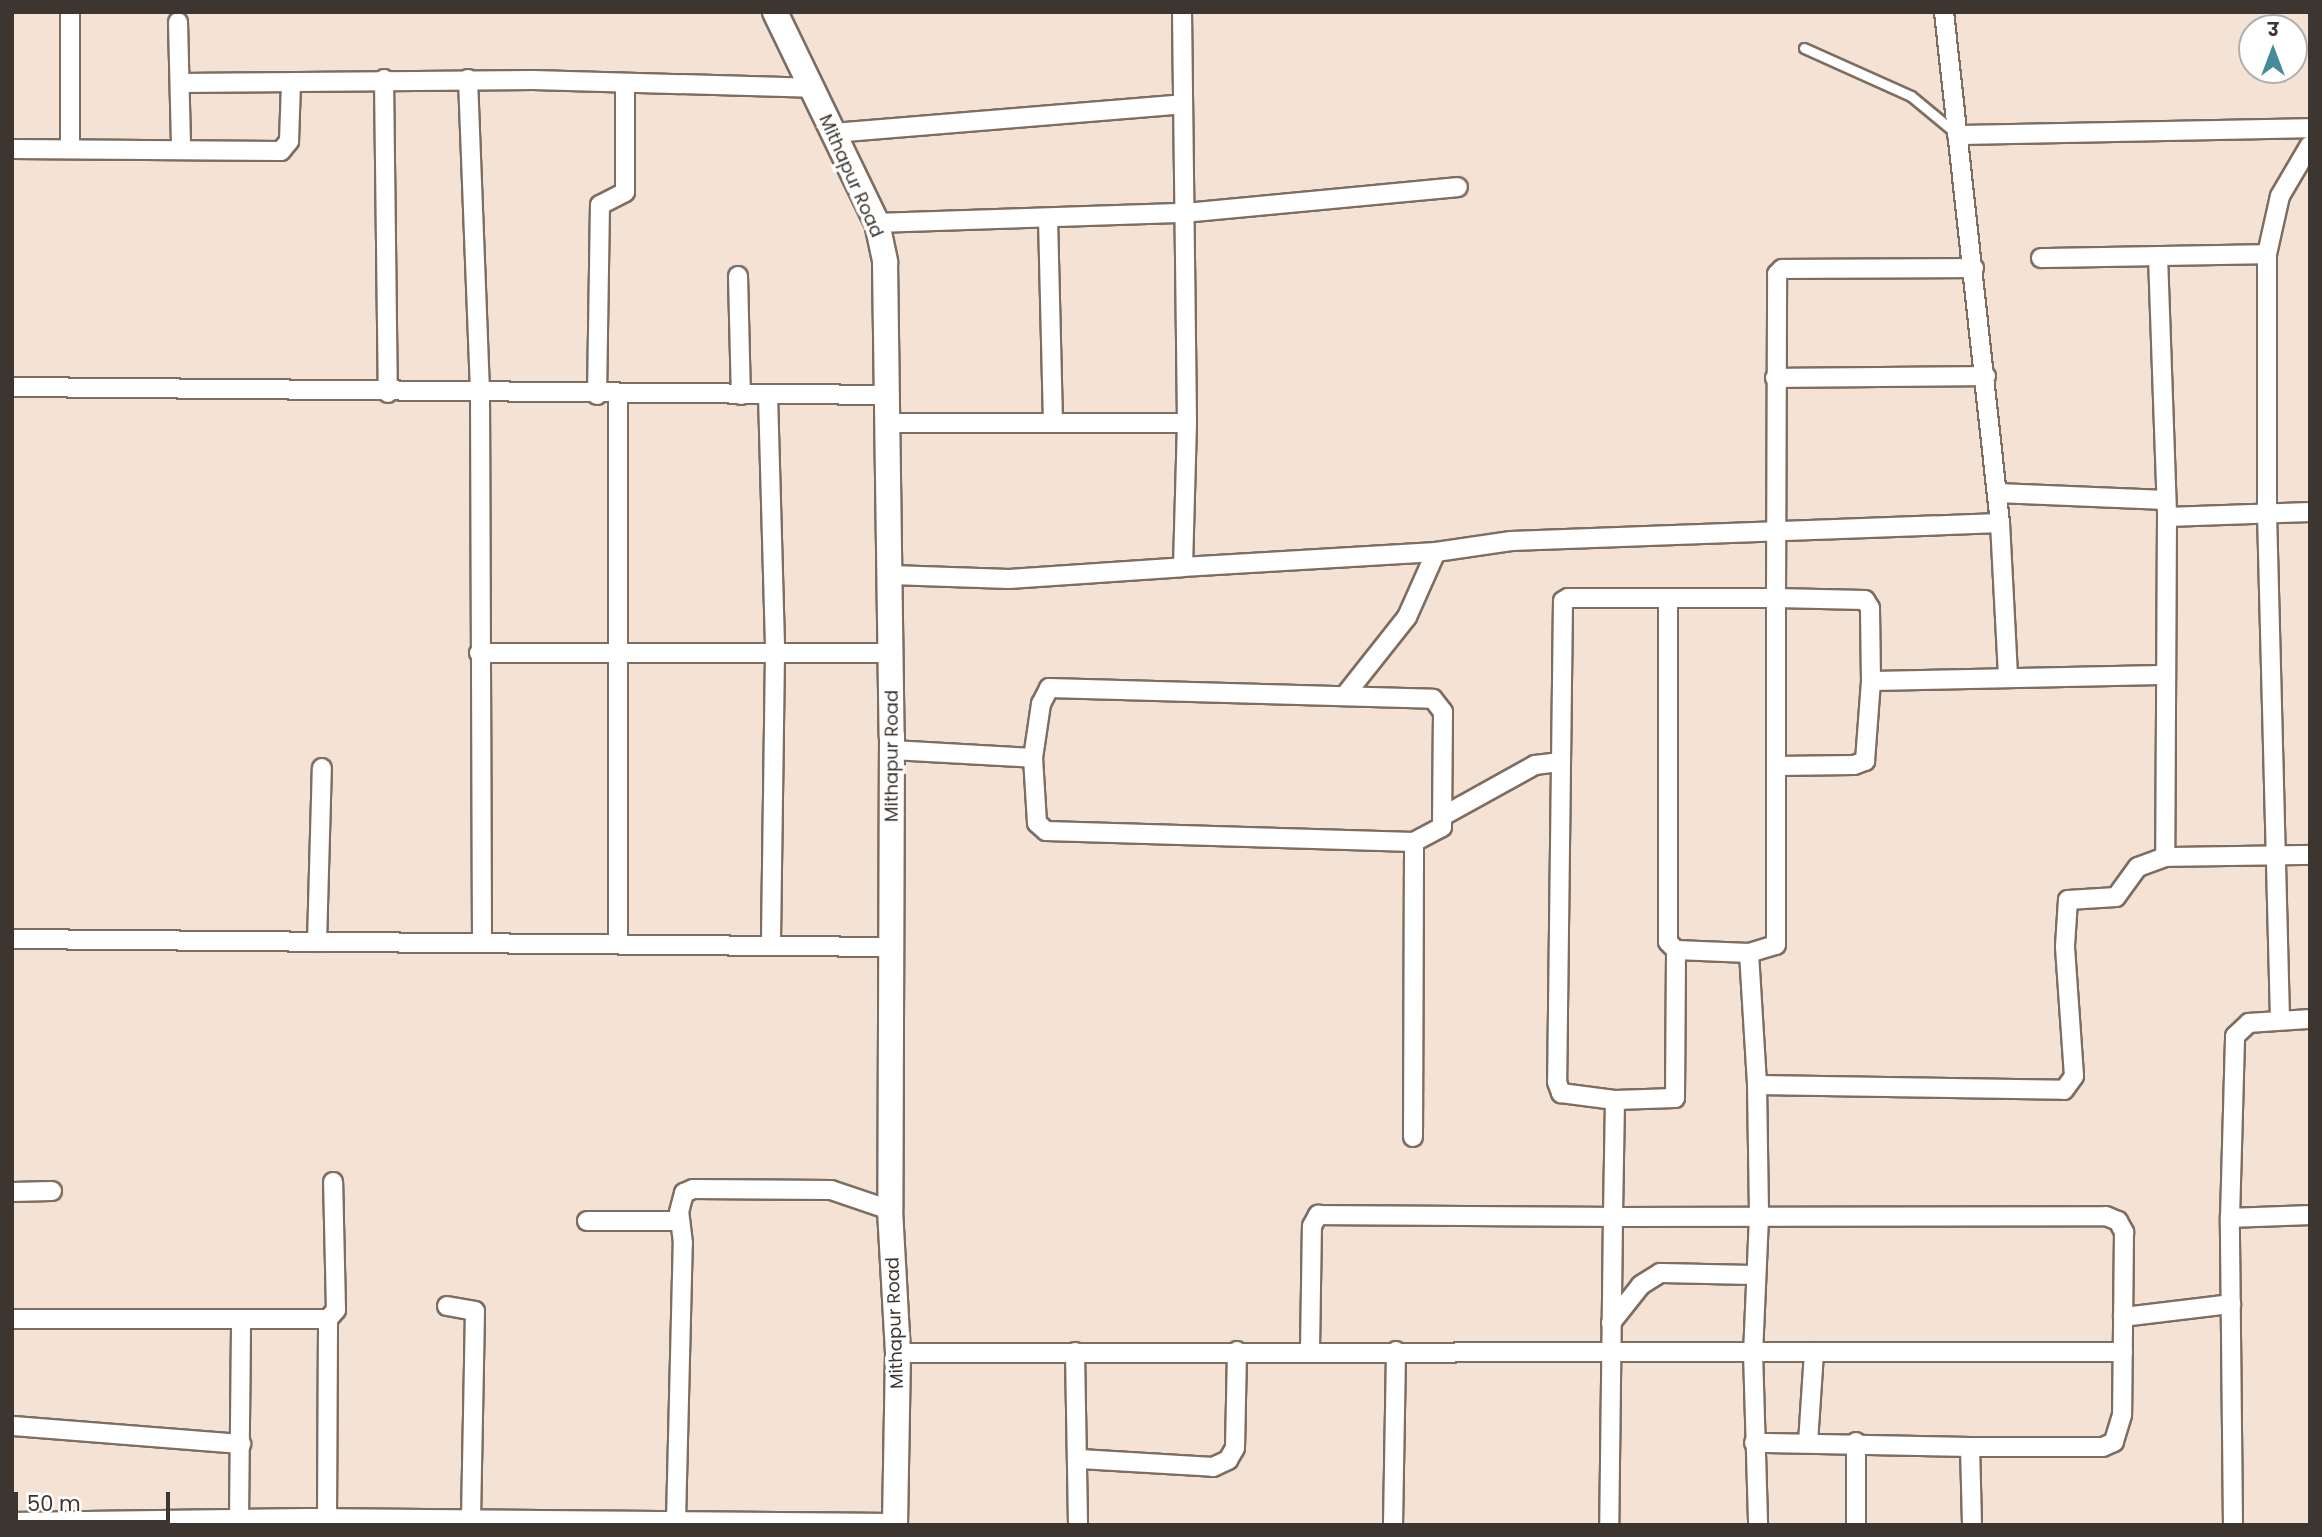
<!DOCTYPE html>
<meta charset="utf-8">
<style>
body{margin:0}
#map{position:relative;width:2322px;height:1537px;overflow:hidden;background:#f4e3d4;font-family:Poppins,"Noto Sans Devanagari",sans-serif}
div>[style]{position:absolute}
.roads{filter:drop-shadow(2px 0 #7e6e61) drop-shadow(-2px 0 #7e6e61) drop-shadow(0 2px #7e6e61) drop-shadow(0 -2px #7e6e61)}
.lane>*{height:9px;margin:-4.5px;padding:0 4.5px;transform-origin:4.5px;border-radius:4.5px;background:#fff}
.street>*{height:18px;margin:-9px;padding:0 9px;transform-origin:9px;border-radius:9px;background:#fff}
.secondary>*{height:24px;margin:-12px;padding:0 12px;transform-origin:12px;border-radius:12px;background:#fff}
span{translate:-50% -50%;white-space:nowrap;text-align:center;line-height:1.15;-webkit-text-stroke:7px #fff;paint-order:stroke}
.street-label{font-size:18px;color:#3d3630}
.frame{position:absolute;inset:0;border:14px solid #3d3630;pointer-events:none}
.north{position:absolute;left:2238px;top:14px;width:70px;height:70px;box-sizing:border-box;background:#fff;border:2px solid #b1afac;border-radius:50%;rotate:0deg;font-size:19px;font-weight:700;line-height:28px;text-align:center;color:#3d3630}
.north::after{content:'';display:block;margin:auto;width:24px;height:32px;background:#468b98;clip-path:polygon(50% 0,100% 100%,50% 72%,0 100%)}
.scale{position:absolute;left:14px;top:1492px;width:156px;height:32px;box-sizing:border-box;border:4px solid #3d3630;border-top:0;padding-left:9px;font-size:21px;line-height:24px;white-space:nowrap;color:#3d3630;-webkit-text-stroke:5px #fff;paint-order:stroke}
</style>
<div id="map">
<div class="roads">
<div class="lane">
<div style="left:1804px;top:48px;width:117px;rotate:24.2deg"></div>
<div style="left:1911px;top:96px;width:60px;rotate:39.6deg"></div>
</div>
<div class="street">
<div style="left:70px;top:12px;width:135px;rotate:90deg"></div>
<div style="left:1182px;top:12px;width:411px;rotate:89.3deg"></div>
<div style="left:1187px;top:423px;width:144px;rotate:91.6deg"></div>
<div style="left:1183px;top:567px;width:253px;rotate:-3.4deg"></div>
<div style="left:1944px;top:12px;width:514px;rotate:83.75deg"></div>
<div style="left:2000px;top:523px;width:154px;rotate:87deg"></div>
<div style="left:178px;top:22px;width:126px;rotate:88.6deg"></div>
<div style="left:384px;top:79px;width:314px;rotate:89.3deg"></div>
<div style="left:468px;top:79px;width:315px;rotate:87.8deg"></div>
<div style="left:480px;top:394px;width:548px;rotate:89.79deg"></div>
<div style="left:180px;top:83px;width:353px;rotate:-0.5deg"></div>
<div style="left:533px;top:80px;width:278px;rotate:1.6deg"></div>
<div style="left:833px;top:133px;width:351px;rotate:-4.7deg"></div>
<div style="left:1957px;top:135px;width:353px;rotate:-1.1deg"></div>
<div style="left:12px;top:149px;width:269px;rotate:0.4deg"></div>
<div style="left:281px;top:151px;width:13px;rotate:-51deg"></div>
<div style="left:289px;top:141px;width:57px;rotate:-88deg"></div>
<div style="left:1048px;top:218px;width:204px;rotate:88.6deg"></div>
<div style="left:877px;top:223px;width:307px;rotate:-1.9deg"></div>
<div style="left:1184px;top:213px;width:275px;rotate:-5.4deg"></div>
<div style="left:2158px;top:256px;width:261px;rotate:88deg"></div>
<div style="left:2167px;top:517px;width:340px;rotate:90.3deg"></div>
<div style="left:2041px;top:258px;width:226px;rotate:-1deg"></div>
<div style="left:738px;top:276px;width:119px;rotate:88.6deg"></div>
<div style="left:1775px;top:378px;width:211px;rotate:-0.5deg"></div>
<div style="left:12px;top:387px;width:877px;rotate:0.52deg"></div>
<div style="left:597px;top:395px;width:190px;rotate:-89.1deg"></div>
<div style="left:600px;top:205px;width:28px;rotate:-27deg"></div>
<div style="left:625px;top:192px;width:109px;rotate:-90deg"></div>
<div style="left:768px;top:395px;width:258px;rotate:88.4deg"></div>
<div style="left:775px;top:653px;width:292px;rotate:90.8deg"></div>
<div style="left:890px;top:423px;width:297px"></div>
<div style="left:1997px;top:493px;width:169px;rotate:2.4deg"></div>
<div style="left:2167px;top:517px;width:143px;rotate:-2deg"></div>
<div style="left:891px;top:575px;width:118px;rotate:1.9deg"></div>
<div style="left:1009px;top:579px;width:174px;rotate:-3.9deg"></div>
<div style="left:1668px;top:598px;width:344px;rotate:90deg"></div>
<div style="left:1668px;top:942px;width:11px;rotate:45deg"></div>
<div style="left:1676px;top:950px;width:73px;rotate:2.4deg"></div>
<div style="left:1749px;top:953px;width:28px;rotate:-17deg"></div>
<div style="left:1776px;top:945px;width:347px;rotate:-90deg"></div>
<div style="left:1776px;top:598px;width:208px;rotate:180deg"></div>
<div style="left:1568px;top:598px;width:6px;rotate:149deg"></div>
<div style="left:1563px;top:601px;width:481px;rotate:90.7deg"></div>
<div style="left:1557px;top:1082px;width:12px;rotate:70deg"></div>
<div style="left:1561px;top:1093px;width:54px;rotate:7.4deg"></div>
<div style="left:1615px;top:1100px;width:60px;rotate:-1.9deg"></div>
<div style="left:1675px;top:1098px;width:148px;rotate:-89.6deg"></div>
<div style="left:479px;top:653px;width:413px"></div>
<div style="left:1871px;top:681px;width:293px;rotate:-1.2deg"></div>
<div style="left:1049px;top:688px;width:384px;rotate:1.6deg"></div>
<div style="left:1433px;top:699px;width:16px;rotate:52deg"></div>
<div style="left:1443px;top:712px;width:115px;rotate:90.5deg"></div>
<div style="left:1442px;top:827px;width:32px;rotate:152deg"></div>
<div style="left:1414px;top:842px;width:368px;rotate:-178.3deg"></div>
<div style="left:1046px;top:831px;width:12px;rotate:-138deg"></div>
<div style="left:1037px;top:823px;width:65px;rotate:-93.5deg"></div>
<div style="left:1033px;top:758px;width:55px;rotate:-81.6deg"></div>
<div style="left:1041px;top:704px;width:18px;rotate:-63deg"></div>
<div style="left:1346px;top:694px;width:98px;rotate:-51.6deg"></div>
<div style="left:1407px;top:617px;width:71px;rotate:-66deg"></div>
<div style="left:1436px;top:552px;width:76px;rotate:-8.3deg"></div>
<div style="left:1511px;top:541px;width:489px;rotate:-2.1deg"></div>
<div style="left:892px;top:750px;width:141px;rotate:3.2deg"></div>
<div style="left:1777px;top:766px;width:77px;rotate:-0.7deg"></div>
<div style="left:1854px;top:765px;width:12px;rotate:-20deg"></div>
<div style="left:1865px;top:761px;width:80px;rotate:-85.7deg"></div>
<div style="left:1871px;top:681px;width:73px;rotate:-90.8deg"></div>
<div style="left:1870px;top:608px;width:9px;rotate:-122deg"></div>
<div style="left:1865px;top:600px;width:89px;rotate:-178.7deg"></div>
<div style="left:1776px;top:598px;width:324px;rotate:-89.8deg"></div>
<div style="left:1777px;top:274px;width:7px;rotate:-45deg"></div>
<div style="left:1782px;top:269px;width:192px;rotate:-0.3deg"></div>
<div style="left:1443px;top:816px;width:105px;rotate:-29deg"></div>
<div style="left:1535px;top:765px;width:26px;rotate:-7deg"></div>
<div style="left:12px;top:939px;width:880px;rotate:0.52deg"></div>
<div style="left:317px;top:942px;width:174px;rotate:-88.4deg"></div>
<div style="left:618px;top:943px;width:548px;rotate:-90deg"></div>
<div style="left:1749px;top:953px;width:132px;rotate:86.5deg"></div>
<div style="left:1757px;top:1085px;width:132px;rotate:89.1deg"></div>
<div style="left:1759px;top:1217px;width:135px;rotate:92.5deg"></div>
<div style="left:1753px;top:1352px;width:173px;rotate:88.3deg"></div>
<div style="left:2280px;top:1019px;width:505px;rotate:-91.47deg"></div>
<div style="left:2267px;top:514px;width:260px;rotate:-90deg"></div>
<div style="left:2267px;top:254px;width:59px;rotate:-77.4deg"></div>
<div style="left:2280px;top:196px;width:59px;rotate:-59.5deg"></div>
<div style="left:1757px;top:1085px;width:307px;rotate:0.9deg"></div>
<div style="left:2064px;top:1090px;width:17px;rotate:-54deg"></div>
<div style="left:2074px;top:1076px;width:130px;rotate:-94deg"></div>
<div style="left:2065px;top:946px;width:46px;rotate:-86.3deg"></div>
<div style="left:2068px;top:900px;width:48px;rotate:-3.6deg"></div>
<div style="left:2116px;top:897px;width:37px;rotate:-54deg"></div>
<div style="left:2138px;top:867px;width:29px;rotate:-20deg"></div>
<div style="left:2165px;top:857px;width:145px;rotate:-0.8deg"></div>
<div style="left:1615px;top:1100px;width:117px;rotate:91deg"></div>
<div style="left:1613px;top:1217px;width:493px;rotate:-0.1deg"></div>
<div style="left:2106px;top:1216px;width:13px;rotate:23deg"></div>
<div style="left:2118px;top:1221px;width:13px;rotate:61deg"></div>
<div style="left:2124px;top:1232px;width:183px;rotate:90.6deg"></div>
<div style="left:2122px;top:1415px;width:28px;rotate:107deg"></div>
<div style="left:2114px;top:1442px;width:12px;rotate:156deg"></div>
<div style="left:2103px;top:1447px;width:133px;rotate:180deg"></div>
<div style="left:1970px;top:1447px;width:216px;rotate:-178.9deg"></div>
<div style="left:1413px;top:1137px;width:295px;rotate:-89.8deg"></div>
<div style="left:12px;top:1192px;width:40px;rotate:-1.4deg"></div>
<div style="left:2230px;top:1218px;width:182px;rotate:-88.4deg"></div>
<div style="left:2235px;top:1036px;width:19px;rotate:-43deg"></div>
<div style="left:2249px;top:1023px;width:61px;rotate:-3.8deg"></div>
<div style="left:587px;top:1221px;width:93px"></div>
<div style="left:447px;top:1306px;width:28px;rotate:10deg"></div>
<div style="left:475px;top:1311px;width:211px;rotate:91.1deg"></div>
<div style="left:2123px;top:1317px;width:109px;rotate:-6.9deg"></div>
<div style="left:12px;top:1319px;width:316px"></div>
<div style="left:328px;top:1319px;width:12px;rotate:-48deg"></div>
<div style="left:336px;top:1310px;width:128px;rotate:-91.3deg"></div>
<div style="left:1611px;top:1323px;width:48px;rotate:-51.7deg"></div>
<div style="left:1641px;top:1285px;width:22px;rotate:-32deg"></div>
<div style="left:1660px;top:1273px;width:94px;rotate:1.2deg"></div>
<div style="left:1310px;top:1350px;width:124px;rotate:-89.1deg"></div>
<div style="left:1312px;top:1226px;width:13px;rotate:-61deg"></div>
<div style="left:1318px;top:1215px;width:295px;rotate:0.4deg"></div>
<div style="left:1613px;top:1217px;width:308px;rotate:90.7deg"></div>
<div style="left:1075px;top:1352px;width:173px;rotate:89deg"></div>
<div style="left:898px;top:1353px;width:1225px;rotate:-0.05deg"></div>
<div style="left:13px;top:1426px;width:229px;rotate:4.5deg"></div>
<div style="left:1808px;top:1443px;width:91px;rotate:-86.2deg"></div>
<div style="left:1970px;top:1447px;width:78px;rotate:88.5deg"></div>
<div style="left:1080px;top:1459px;width:133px;rotate:3.4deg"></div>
<div style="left:1213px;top:1467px;width:17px;rotate:-25deg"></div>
<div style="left:1228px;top:1460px;width:14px;rotate:-60deg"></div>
<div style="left:1235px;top:1448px;width:97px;rotate:-88.8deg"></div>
<div style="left:327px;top:1518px;width:199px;rotate:-89.7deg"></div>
<div style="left:239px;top:1519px;width:197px;rotate:-89.4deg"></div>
<div style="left:676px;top:1521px;width:278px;rotate:-88.6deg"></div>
<div style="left:683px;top:1243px;width:31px;rotate:-97deg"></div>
<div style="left:679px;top:1212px;width:20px;rotate:-75deg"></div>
<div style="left:684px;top:1193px;width:10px;rotate:-24deg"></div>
<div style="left:693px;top:1189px;width:138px;rotate:0.4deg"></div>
<div style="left:831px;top:1190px;width:62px;rotate:18.7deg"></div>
<div style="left:12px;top:1522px;width:295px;rotate:-0.8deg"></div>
<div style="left:307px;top:1518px;width:588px;rotate:0.49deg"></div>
<div style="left:1393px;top:1525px;width:174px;rotate:-89deg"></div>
<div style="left:1856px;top:1525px;width:83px;rotate:-90deg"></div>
<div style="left:2233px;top:1525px;width:307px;rotate:-90.6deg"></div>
<div style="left:2230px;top:1218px;width:80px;rotate:-2.1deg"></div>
</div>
<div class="secondary">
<div style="left:775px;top:12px;width:234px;rotate:64.2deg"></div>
<div style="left:877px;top:223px;width:40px;rotate:78deg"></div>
<div style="left:885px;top:262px;width:474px;rotate:89.2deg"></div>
<div style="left:892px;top:736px;width:474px;rotate:90.2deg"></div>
<div style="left:890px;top:1210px;width:143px;rotate:86.8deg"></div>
<div style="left:898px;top:1353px;width:172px;rotate:91deg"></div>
</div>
</div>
<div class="street-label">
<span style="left:851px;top:176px;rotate:66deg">Mithapur Road</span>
<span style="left:892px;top:756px;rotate:-90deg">Mithapur Road</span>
<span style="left:895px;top:1323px;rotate:-92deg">Mithapur Road</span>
</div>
<div class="frame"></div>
<div class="north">उ</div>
<div class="scale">50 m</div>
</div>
